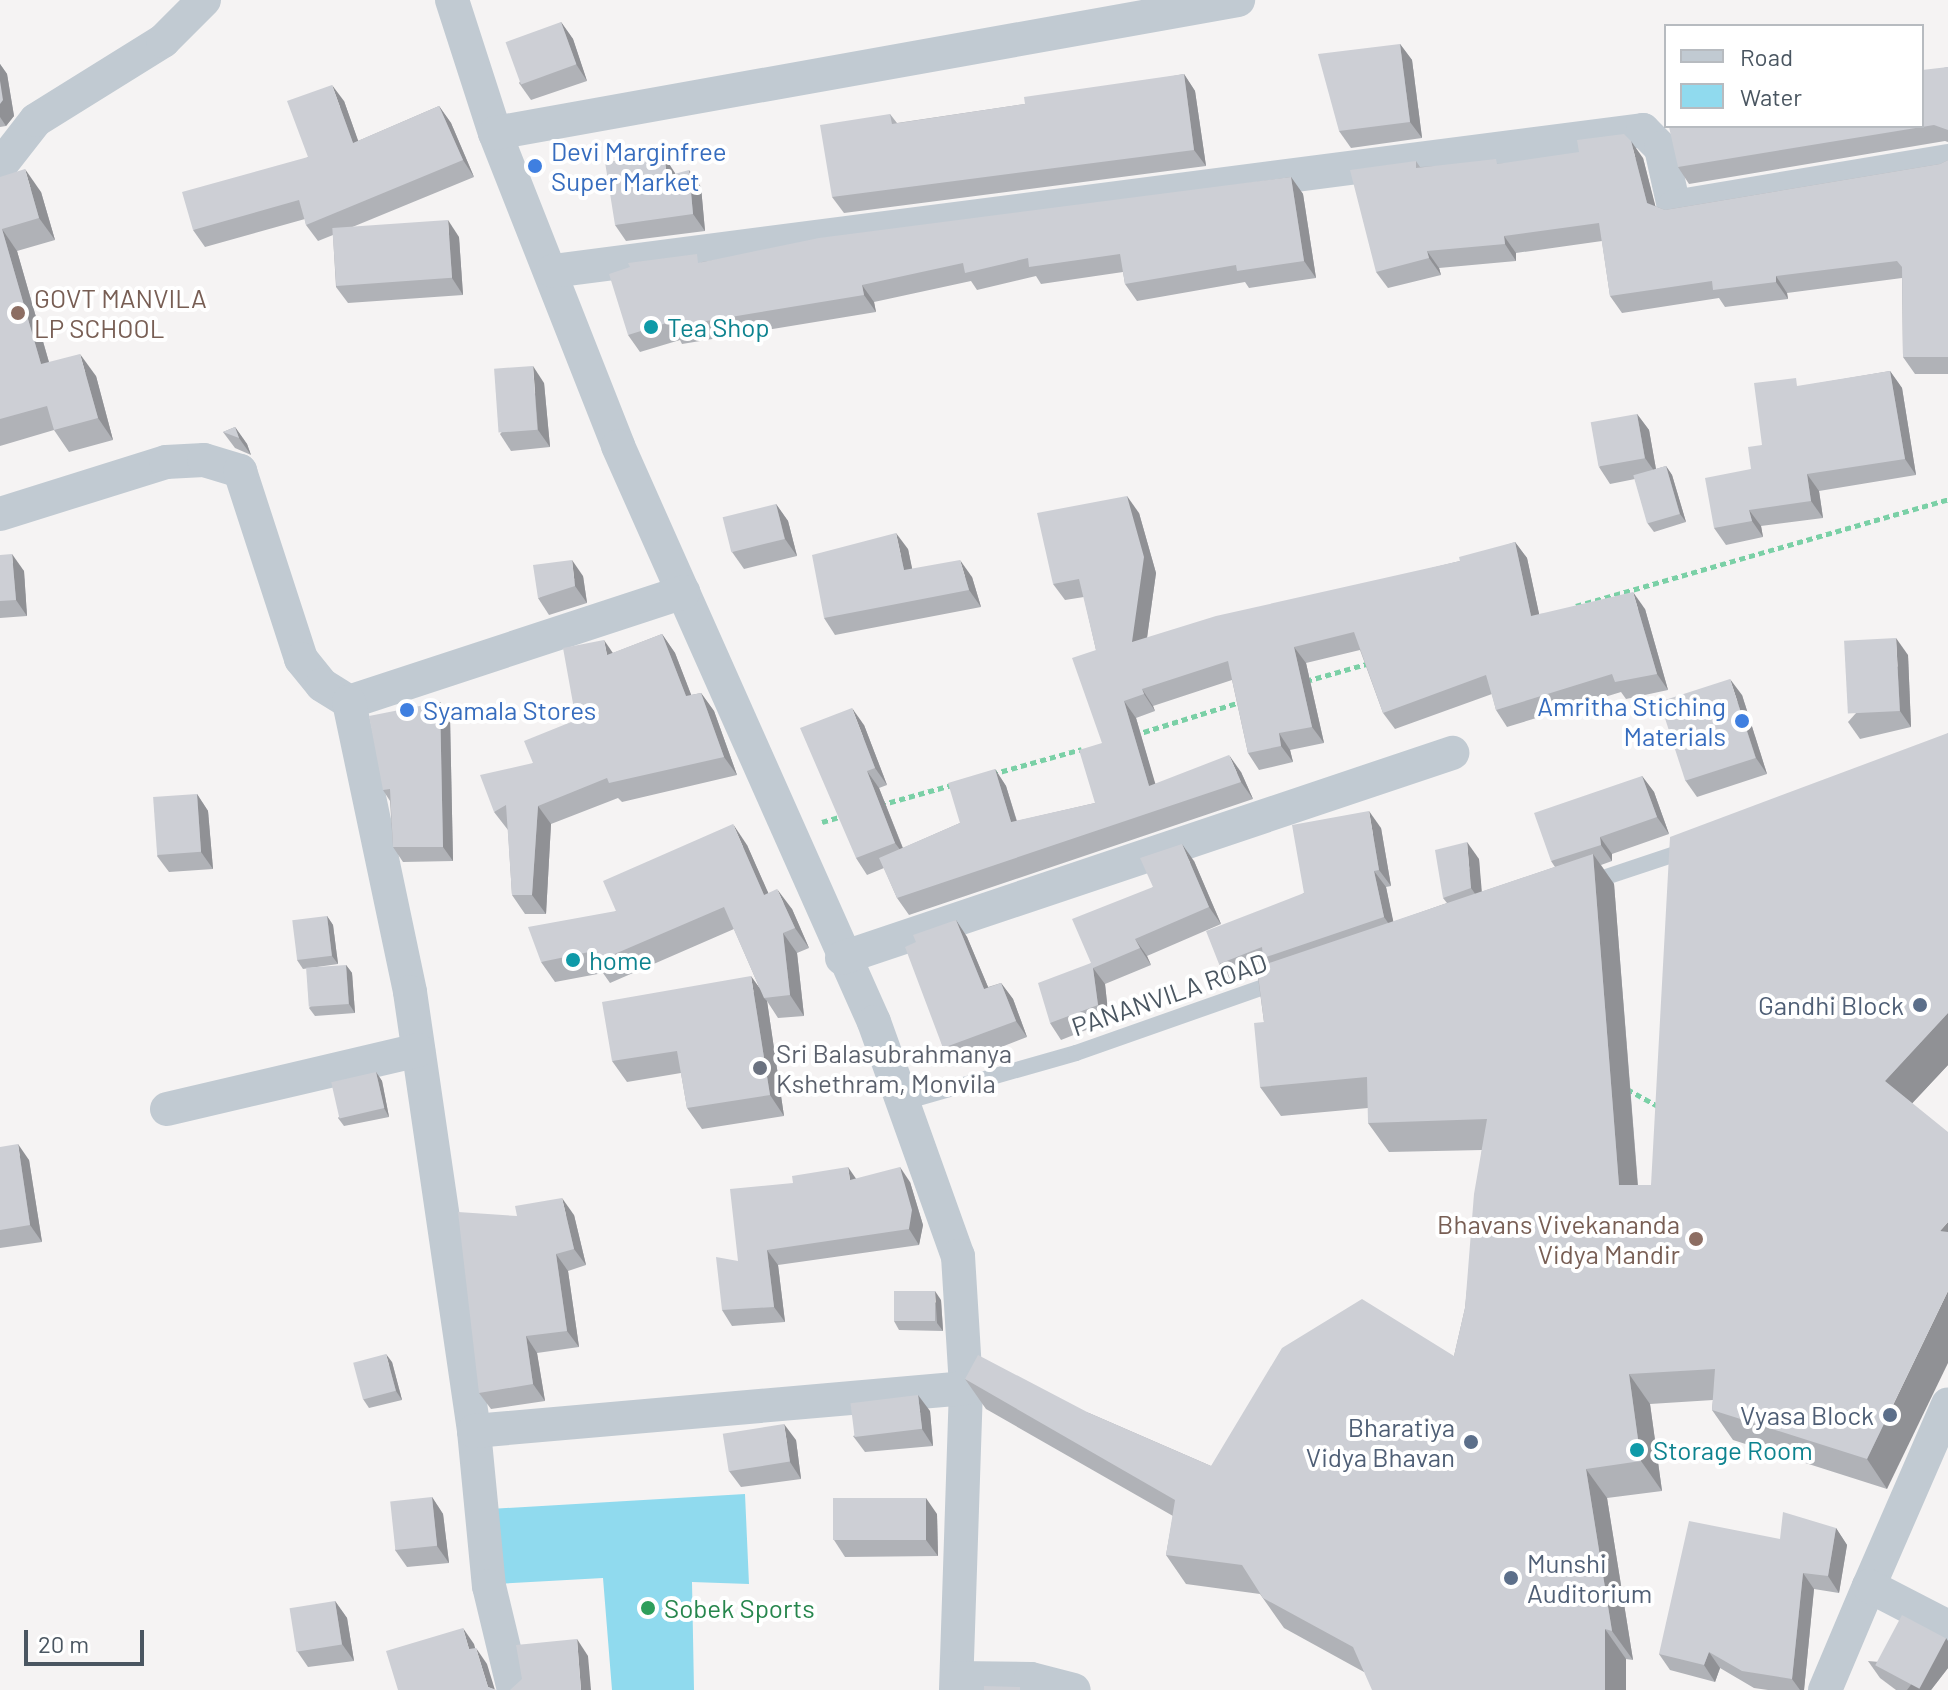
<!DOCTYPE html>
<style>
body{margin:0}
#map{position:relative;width:1948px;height:1690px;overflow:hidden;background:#f5f3f3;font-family:Barlow,sans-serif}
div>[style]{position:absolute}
.water>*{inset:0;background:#90daee}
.path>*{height:5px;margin-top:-2.5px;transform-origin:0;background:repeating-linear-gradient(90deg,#7ad0a6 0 6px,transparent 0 10px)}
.lane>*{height:16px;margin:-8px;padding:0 8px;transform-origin:8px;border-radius:8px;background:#c1cad2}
.street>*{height:34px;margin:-17px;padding:0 17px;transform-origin:17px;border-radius:17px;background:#c1cad2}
.wall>*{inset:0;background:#b0b2b7}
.shaded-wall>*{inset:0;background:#909195}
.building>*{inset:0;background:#cdcfd5;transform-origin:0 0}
.dots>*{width:22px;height:22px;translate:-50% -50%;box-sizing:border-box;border:4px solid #fff;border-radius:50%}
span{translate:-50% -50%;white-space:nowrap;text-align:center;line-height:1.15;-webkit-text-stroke:8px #fff;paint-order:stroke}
.shop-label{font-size:26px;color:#366cbe}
.left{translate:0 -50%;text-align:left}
.right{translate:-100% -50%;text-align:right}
.education-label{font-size:26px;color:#785e54}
.culture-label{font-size:26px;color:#0d838f}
.street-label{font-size:26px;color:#4a5661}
.service-label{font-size:26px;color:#4e5e75}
.worship-label{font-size:26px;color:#5b616d}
.leisure-label{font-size:26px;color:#27864d}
.legend{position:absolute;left:1664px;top:24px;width:260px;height:104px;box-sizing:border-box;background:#fff;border:2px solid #b7bbc0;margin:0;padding:10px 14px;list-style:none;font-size:24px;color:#4a5661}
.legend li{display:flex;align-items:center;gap:16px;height:40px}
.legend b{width:40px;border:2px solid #b7bbc0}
.scale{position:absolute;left:24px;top:1630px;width:120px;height:36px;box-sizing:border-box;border:4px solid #4a5661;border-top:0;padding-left:10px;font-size:24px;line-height:28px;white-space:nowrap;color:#4a5661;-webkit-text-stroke:6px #fff;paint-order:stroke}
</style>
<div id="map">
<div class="water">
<div style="clip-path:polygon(745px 1494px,749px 1584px,692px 1582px,694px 1690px,612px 1690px,603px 1578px,495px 1584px,490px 1509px)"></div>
</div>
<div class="path">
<div style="left:1576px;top:606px;width:387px;rotate:-16deg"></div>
<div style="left:1306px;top:681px;width:66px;rotate:-15.7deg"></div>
<div style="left:1134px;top:735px;width:114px;rotate:-17.3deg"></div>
<div style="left:992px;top:774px;width:93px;rotate:-15.5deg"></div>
<div style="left:880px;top:805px;width:78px;rotate:-15.6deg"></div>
<div style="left:822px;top:822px;width:22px;rotate:-16deg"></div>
<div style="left:1627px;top:1089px;width:38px;rotate:29deg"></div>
</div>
<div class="lane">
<div style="left:1588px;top:883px;width:104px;rotate:-18.4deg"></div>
<div style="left:904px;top:1102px;width:179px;rotate:-15.9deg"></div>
<div style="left:1076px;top:1053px;width:216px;rotate:-19.4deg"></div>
</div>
<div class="street">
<div style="left:452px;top:0;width:140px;rotate:72.1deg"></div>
<div style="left:495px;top:133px;width:336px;rotate:68.5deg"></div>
<div style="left:618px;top:446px;width:630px;rotate:66.04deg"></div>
<div style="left:874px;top:1022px;width:249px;rotate:70.3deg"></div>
<div style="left:958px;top:1256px;width:132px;rotate:86.5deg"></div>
<div style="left:966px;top:1388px;width:302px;rotate:91.9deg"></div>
<div style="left:495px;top:133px;width:755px;rotate:-10.15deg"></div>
<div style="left:0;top:166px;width:58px;rotate:-52deg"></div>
<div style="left:36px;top:120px;width:150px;rotate:-31.9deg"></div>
<div style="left:163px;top:41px;width:58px;rotate:-45deg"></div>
<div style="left:553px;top:271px;width:1099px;rotate:-7.37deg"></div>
<div style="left:1643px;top:130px;width:25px;rotate:45deg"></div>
<div style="left:1661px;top:148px;width:60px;rotate:77.6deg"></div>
<div style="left:1674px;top:207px;width:278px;rotate:-9.5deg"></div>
<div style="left:0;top:514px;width:174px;rotate:-17.4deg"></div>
<div style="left:166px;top:462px;width:38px;rotate:-3deg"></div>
<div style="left:204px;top:460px;width:38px;rotate:17deg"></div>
<div style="left:240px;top:471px;width:198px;rotate:72deg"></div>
<div style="left:301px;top:659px;width:33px;rotate:51deg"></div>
<div style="left:322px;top:685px;width:32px;rotate:32deg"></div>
<div style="left:349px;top:702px;width:352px;rotate:-18.2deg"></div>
<div style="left:349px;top:702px;width:296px;rotate:78.1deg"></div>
<div style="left:410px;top:992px;width:444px;rotate:81.7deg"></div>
<div style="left:474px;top:1431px;width:156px;rotate:84.5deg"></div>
<div style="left:489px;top:1586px;width:107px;rotate:76.5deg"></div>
<div style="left:842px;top:958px;width:644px;rotate:-18.58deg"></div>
<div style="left:167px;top:1109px;width:258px;rotate:-13.2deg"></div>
<div style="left:474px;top:1431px;width:494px;rotate:-5deg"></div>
<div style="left:1869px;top:1586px;width:198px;rotate:-66.5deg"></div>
<div style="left:957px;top:1678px;width:74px;rotate:0.8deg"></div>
<div style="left:1031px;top:1679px;width:44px;rotate:14.3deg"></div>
<div style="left:1825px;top:1690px;width:113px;rotate:-67.1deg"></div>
<div style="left:1869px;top:1586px;width:89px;rotate:27.4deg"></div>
</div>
<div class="wall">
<div style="clip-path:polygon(561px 22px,573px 39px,587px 81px,531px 100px,519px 83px)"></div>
<div style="clip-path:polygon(1400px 44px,1412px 60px,1422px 138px,1351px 148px,1339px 131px)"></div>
<div style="clip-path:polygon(0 64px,7px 74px,14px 116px,6px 126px,0 127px)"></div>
<div style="clip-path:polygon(1948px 67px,1948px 142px,1945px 141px,1689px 184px,1678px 167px,1677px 126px)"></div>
<div style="clip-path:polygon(1184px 74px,1195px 91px,1206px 166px,844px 213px,832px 197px,890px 114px,897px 123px,1025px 104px)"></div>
<div style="clip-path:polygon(344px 101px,358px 141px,439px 106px,451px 123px,474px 177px,350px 228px,459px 237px,463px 295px,348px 303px,336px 287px,333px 235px,318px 241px,306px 225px,305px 219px,205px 247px,193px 230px,308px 157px)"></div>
<div style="clip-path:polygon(1643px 158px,1655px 206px,1665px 210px,1940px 164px,1948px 160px,1948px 374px,1915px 374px,1903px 357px,1902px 278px,1787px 293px,1788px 299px,1725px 307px,1719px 298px,1622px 313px,1610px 296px,1602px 241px,1516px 253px,1516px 261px,1439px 268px,1441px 275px,1388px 288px,1376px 272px,1416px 161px,1420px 167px)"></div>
<div style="clip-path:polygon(0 177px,41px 192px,55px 240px,17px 251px,49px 362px,96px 376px,113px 440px,69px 452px,54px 430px,0 446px)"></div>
<div style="clip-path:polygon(1291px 177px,1303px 194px,1316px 278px,1249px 288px,1245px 282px,1137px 301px,1125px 284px,1123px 272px,1041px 284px,1036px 276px,977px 290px,971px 281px,874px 302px,876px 312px,682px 344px,680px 340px,640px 352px,628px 335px,702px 262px)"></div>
<div style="clip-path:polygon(701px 187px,705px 231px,626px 241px,615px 225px)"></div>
<div style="clip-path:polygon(1890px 371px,1902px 388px,1916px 475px,1819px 491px,1823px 518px,1761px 526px,1763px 537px,1726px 545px,1714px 528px,1751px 469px,1762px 445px,1802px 386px)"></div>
<div style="clip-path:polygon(544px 383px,550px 447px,511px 451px,500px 434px)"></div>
<div style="clip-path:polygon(1637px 414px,1649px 430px,1656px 469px,1666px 466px,1672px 475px,1686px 522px,1654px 532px,1648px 524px,1635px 479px,1610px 484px,1599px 467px)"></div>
<div style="clip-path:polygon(235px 427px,247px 444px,251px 455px,235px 448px,223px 432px)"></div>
<div style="clip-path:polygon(776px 504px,788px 521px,797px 556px,744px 569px,732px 552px)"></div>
<div style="clip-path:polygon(1139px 513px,1156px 573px,1147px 638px,1460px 561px,1515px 542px,1527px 558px,1539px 614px,1645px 609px,1668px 690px,1626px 699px,1621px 692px,1507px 727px,1496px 710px,1492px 694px,1395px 729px,1383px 713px,1360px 650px,1306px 663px,1324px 743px,1290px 750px,1293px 762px,1259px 770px,1248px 753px,1232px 680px,1153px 706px,1155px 711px,1136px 718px,1155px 784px,1241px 772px,1253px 799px,909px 915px,897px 898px,884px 868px,867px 875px,856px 858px,864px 725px,887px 785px,879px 788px,903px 848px,960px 823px,995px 769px,1006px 786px,1017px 821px,1095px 803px,1102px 743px,1096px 650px,1084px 597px,1065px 600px,1053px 584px)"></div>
<div style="clip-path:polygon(908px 549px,912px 569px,972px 577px,981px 607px,835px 635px,824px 618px)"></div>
<div style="clip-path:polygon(0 555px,24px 571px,27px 616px,0 618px)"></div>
<div style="clip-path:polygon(583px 576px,587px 603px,549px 615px,538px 598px)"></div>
<div style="clip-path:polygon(662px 634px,675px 653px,691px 695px,701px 693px,714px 711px,737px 775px,622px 802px,618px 798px,551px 824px,546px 914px,525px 914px,512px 895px,508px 830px,494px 812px,533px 763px,576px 720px,613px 653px)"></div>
<div style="clip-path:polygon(1908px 655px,1911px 727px,1860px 739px,1848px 722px)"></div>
<div style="clip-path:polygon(1742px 695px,1767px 774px,1697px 797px,1685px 780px)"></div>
<div style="clip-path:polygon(440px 702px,450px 717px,453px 861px,403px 862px,393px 847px,390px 801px,383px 790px)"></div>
<div style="clip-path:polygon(1948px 733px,1948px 1065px,1912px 1103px,1887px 1489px,1733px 1440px,1712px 1410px,1713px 1400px,1650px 1404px,1662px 1491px,1607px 1498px,1633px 1660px,1626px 1659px,1364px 1672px,1284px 1628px,1260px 1594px,1186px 1584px,1166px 1555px,1173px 1516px,986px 1409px,965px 1379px,1089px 1413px,1211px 1466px,1454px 1356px,1465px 1308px,1482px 1150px,1389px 1152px,1368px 1123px,1368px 1108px,1281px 1116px,1260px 1087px,1264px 1022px,1257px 970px,1231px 981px,1219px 964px,1381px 828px,1391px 886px,1386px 887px,1393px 922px,1447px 903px,1443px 898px,1479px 859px,1481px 892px,1555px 867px,1551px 861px,1642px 776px,1654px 792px,1669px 834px,1612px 854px,1612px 861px,1601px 865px,1614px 884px,1638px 1185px,1651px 1185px)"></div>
<div style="clip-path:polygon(197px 794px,208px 811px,213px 869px,169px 872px,157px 856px)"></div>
<div style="clip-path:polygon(747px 845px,768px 893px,792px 909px,809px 948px,797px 953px,804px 1016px,778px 1018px,767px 1001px,784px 1116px,702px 1129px,687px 1108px,681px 1073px,627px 1082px,612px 1061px,760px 989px,734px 929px,610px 983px,603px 973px,555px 982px,541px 962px,616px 911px)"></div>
<div style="clip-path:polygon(1194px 861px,1221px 924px,1147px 956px,1151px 965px,1105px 984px,1109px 1021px,1061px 1040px,1050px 1023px,1091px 963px,1153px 887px)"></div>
<div style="clip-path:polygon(327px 916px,333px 925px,338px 964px,303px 969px,297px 960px)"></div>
<div style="clip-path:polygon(956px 920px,967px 937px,988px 987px,1001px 983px,1013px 999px,1027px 1037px,955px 1065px,943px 1048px,916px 942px)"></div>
<div style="clip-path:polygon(346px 965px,352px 973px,355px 1013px,315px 1016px,309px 1008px)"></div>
<div style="clip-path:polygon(376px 1072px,382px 1081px,389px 1117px,344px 1126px,338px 1118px)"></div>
<div style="clip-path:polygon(0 1147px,29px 1160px,42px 1242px,0 1248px)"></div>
<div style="clip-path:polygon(856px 1179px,910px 1182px,923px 1225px,919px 1245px,778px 1265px,785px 1322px,732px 1326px,722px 1310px,738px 1261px)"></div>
<div style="clip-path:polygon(574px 1215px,586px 1265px,568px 1271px,579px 1347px,537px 1353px,545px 1401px,491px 1409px,479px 1393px,517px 1216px)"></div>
<div style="clip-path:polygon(941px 1300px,943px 1331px,899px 1330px,894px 1321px)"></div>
<div style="clip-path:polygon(392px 1362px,402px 1400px,369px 1408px,363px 1399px)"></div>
<div style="clip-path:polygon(930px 1411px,933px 1446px,865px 1452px,853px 1436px)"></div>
<div style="clip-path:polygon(796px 1440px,801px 1479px,741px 1487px,729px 1471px)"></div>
<div style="clip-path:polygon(432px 1497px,443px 1514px,449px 1563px,407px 1567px,395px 1550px)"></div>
<div style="clip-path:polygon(937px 1514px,938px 1556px,845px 1557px,834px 1540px)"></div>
<div style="clip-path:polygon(1836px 1528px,1847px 1545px,1839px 1593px,1814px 1589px,1804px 1690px,1768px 1690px,1754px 1688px,1720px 1668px,1715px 1682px,1670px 1670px,1659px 1654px,1780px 1539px)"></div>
<div style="clip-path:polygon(335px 1601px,347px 1618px,354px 1661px,308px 1667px,297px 1651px)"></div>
<div style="clip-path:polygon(1868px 1661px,1948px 1668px,1931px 1690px,1896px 1690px,1880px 1678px)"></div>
</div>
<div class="shaded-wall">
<div style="clip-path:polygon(561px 22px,573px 39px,587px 81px,576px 64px)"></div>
<div style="clip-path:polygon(1400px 44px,1412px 60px,1422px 138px,1410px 122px)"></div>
<div style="clip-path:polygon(0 64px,7px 74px,14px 116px,6px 126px,0 117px)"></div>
<div style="clip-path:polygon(1184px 74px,1195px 91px,1206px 166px,1194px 150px)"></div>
<div style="clip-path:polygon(332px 85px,344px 101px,365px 160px,353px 143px)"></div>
<div style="clip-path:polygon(439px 106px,451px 123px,474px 177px,463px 160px)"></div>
<div style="clip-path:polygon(1631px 141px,1643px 158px,1659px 220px,1647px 203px)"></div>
<div style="clip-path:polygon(664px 156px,675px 173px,679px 192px,667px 176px)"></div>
<div style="clip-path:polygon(25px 169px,41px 192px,55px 240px,39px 218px)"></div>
<div style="clip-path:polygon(689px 170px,701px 187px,705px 231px,693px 214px)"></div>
<div style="clip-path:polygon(1291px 177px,1303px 194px,1316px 278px,1304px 261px)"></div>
<div style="clip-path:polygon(448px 220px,459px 237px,463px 295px,452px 278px)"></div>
<div style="clip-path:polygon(2px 229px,17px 251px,56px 387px,41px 364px)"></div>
<div style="clip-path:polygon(1504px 236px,1516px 253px,1516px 261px,1505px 244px)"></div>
<div style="clip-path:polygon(1427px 251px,1439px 268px,1441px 275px,1429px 258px)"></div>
<div style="clip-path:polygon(1776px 276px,1787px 293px,1788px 299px,1776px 282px)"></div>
<div style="clip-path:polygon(862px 285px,874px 302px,876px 312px,864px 295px)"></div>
<div style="clip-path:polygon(80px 354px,96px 376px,113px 440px,98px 418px)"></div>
<div style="clip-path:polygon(533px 366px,544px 383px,550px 447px,538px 430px)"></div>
<div style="clip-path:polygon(1890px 371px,1902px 388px,1916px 475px,1905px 459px)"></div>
<div style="clip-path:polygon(1637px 414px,1649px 430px,1657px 475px,1645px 458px)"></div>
<div style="clip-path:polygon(235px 427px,247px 444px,251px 455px,239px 438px)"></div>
<div style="clip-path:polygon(1666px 466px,1672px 475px,1686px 522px,1680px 514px)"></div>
<div style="clip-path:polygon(1807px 474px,1819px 491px,1823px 518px,1811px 501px)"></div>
<div style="clip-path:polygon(1127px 496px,1139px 513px,1156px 573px,1144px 659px,1132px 642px)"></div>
<div style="clip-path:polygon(776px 504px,788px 521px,797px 556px,785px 539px)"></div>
<div style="clip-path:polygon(1749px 510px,1761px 526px,1763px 537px,1752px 521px)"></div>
<div style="clip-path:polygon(896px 533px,908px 549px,916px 587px,904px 570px)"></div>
<div style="clip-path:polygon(1515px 542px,1527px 558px,1543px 632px,1531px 616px)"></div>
<div style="clip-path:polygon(12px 554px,24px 571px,27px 616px,16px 600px)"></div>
<div style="clip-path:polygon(572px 560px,583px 576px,587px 603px,575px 586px)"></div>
<div style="clip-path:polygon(960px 560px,972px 577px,981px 607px,969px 590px)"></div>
<div style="clip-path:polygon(1633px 592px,1645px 609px,1668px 690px,1657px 674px)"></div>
<div style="clip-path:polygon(662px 634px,675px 653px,699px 715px,686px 696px)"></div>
<div style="clip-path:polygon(1896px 638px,1908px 655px,1911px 727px,1900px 711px)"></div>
<div style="clip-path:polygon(604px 640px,617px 659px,607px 655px)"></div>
<div style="clip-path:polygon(1294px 647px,1306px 663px,1324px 743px,1312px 727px)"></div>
<div style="clip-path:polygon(1730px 679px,1742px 695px,1767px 774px,1756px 758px)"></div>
<div style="clip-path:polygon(1142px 689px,1153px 706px,1155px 711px,1144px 694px)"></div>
<div style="clip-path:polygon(701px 693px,714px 711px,737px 775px,724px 757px)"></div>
<div style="clip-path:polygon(1124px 701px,1136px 718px,1161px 803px,1149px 786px)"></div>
<div style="clip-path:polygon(440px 702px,450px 717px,453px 861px,443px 847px)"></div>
<div style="clip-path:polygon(852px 708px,864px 725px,887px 785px,875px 768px)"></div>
<div style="clip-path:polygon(1279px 733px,1290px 750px,1293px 762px,1281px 746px)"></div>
<div style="clip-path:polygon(1229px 755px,1241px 772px,1253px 799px,1241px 782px)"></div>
<div style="clip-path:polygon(995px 769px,1006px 786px,1022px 839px,1011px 822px)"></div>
<div style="clip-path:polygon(867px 771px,879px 788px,907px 859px,895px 843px)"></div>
<div style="clip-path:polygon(1642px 776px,1654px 792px,1669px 834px,1657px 817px)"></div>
<div style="clip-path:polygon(197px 794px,208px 811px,213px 869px,201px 852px)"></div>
<div style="clip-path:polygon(538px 806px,551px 824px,546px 914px,532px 895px)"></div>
<div style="clip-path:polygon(1369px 811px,1381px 828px,1391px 886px,1379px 870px)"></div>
<div style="clip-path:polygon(733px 824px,747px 845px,778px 915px,764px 895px)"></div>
<div style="clip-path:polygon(1600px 837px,1612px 854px,1612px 861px,1601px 845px)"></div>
<div style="clip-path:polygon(1467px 842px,1479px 859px,1483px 905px,1471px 888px)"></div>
<div style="clip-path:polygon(1182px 844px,1194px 861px,1221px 924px,1209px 907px)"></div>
<div style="clip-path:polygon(1593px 854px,1614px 884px,1640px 1215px,1619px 1185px)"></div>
<div style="clip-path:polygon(1374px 871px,1386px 887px,1396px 934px,1384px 917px)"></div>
<div style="clip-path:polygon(777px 889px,792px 909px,809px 948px,795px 928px)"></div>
<div style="clip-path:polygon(327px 916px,333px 925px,338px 964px,332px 956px)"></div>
<div style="clip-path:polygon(956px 920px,967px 937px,996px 1006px,984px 989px)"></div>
<div style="clip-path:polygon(783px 933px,797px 953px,804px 1016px,790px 995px)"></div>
<div style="clip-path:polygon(1135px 939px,1147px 956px,1151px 965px,1140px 948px)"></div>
<div style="clip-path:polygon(346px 965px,352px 973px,355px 1013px,349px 1004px)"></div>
<div style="clip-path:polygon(1093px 968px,1105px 984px,1109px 1021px,1098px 1005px)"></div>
<div style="clip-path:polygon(751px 976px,766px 997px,764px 998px,767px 1001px,784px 1116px,770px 1095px)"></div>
<div style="clip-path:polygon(1001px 983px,1013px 999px,1027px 1037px,1016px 1021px)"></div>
<div style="clip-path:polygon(1948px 1013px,1948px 1065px,1906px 1110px,1885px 1081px)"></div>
<div style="clip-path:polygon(376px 1072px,382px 1081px,389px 1117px,384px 1108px)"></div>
<div style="clip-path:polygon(18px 1144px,29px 1160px,42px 1242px,30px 1225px)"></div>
<div style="clip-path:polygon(848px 1167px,859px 1183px,850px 1180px)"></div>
<div style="clip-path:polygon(900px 1167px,910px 1182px,923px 1225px,919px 1245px,909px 1229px)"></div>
<div style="clip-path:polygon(562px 1198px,574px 1215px,586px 1265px,574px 1249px)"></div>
<div style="clip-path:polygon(1948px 1222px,1948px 1243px,1940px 1231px)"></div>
<div style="clip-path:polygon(767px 1250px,778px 1265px,785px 1322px,774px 1307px)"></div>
<div style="clip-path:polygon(556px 1254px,568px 1271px,579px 1347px,567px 1331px)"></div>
<div style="clip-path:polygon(935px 1291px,941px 1300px,943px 1331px,937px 1323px)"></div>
<div style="clip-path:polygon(1948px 1291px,1948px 1363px,1887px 1489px,1867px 1459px)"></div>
<div style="clip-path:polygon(526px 1336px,537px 1353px,545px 1401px,533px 1384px)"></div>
<div style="clip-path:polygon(386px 1354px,392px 1362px,402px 1400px,396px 1391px)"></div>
<div style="clip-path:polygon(1629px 1374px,1650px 1404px,1662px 1491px,1641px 1461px)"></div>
<div style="clip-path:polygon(918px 1395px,930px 1411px,933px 1446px,922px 1429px)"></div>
<div style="clip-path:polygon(784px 1424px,796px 1440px,801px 1479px,790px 1462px)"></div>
<div style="clip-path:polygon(1586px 1469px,1607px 1498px,1633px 1660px,1612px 1631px)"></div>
<div style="clip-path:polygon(432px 1497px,443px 1514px,449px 1563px,437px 1546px)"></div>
<div style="clip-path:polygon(926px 1498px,937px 1514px,938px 1556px,926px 1540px)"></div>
<div style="clip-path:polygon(1836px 1528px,1847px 1545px,1839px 1593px,1828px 1576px)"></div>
<div style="clip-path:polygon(1803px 1573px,1814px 1589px,1804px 1690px,1800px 1690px,1792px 1679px)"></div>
<div style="clip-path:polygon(335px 1601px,347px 1618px,354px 1661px,342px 1644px)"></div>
<div style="clip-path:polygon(463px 1628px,474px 1644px,480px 1665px,469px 1649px)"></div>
<div style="clip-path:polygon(1605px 1629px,1626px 1659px,1626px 1690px,1605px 1690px)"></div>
<div style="clip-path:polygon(1946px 1638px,1948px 1641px,1948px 1668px,1931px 1690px,1907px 1690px)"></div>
<div style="clip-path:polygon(577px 1639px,588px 1656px,591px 1690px,581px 1690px)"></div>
<div style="clip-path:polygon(476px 1648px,487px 1664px,495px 1690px,488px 1687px)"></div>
<div style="clip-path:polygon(1709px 1652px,1720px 1668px,1715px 1682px,1704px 1665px)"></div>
</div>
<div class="building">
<div style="left:561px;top:22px;width:45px;height:59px;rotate:70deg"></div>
<div style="clip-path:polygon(1400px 44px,1410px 122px,1339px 131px,1318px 54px)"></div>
<div style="clip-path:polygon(1948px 67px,1948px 130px,1934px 125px,1678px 167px,1669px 127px,1677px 126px,1922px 126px,1922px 70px)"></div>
<div style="clip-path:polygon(1184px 74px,1194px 150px,832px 197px,820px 125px,890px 114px,892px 124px,1025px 104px,1024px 97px)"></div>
<div style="clip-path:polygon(0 81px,3px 100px,0 104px)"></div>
<div style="clip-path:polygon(332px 85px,353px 143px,439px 106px,463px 160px,306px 225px,299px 200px,193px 230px,182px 192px,308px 157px,287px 101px)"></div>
<div style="clip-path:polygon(1624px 134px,1631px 141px,1647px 203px,1665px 210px,1940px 164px,1948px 160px,1948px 357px,1903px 357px,1902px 267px,1897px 261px,1776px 276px,1776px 282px,1713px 290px,1712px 281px,1610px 296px,1599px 223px,1504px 236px,1505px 244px,1427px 251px,1429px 258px,1376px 272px,1350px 170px,1416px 161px,1416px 168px,1496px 159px,1497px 164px,1579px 152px,1577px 140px)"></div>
<div style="clip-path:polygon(664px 156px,667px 176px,689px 170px,693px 214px,615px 225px,605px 162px)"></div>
<div style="clip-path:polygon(25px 169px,39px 218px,2px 229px,41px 364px,80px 354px,98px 418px,54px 430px,47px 406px,0 419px,0 177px)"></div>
<div style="clip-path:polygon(1291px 177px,1304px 261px,1237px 271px,1236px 265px,1125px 284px,1120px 254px,1029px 267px,1028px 258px,965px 273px,963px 263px,862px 285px,864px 295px,670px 327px,670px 322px,628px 335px,609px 274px,630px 267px,628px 263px,697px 254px,698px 263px,819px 238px)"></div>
<div style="left:448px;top:220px;width:58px;height:116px;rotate:86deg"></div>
<div style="left:533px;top:366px;width:64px;height:39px;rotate:86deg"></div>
<div style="clip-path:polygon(1890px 371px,1905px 459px,1807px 474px,1811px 501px,1749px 510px,1752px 521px,1714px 528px,1705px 478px,1751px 469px,1748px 447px,1762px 445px,1754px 383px,1796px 378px,1797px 386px)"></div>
<div style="left:1637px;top:414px;width:45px;height:47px;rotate:80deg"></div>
<div style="clip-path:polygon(235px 427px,239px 438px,223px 432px)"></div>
<div style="left:1666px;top:466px;width:50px;height:34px;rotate:74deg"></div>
<div style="clip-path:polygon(1127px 496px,1144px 557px,1132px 642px,1216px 616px,1460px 561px,1459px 557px,1515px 542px,1531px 616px,1633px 592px,1657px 674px,1615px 682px,1612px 674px,1496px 710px,1486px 675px,1383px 713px,1354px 632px,1294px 647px,1312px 727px,1279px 733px,1281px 746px,1248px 753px,1228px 661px,1142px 689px,1144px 694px,1124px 701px,1149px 786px,1229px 755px,1241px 782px,897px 898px,879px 858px,960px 823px,948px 783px,995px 769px,1011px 822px,1095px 803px,1079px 750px,1102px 743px,1072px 658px,1096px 650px,1079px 579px,1053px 584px,1037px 513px)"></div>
<div style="left:776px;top:504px;width:36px;height:55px;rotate:76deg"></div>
<div style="clip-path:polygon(896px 533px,904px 570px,960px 560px,969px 590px,824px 618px,812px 555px)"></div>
<div style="clip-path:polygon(12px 554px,16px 600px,0 601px,0 555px)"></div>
<div style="clip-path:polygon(572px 560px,575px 586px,538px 598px,533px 565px)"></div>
<div style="clip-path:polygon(662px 634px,686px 696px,701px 693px,724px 757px,609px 783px,607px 778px,538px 806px,532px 895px,512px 895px,506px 805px,494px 812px,480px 775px,533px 763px,524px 741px,576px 720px,563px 648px,604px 640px,607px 655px)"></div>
<div style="left:1896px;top:638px;width:73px;height:52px;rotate:87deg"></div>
<div style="left:1730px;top:679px;width:83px;height:74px;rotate:72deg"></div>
<div style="clip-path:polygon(440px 702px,443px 847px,393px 847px,390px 789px,383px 790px,369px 716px)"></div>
<div style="clip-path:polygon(852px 708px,875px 768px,867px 771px,895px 843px,856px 858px,800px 728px)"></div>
<div style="clip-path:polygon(1948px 733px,1948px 1013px,1885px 1081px,1948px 1132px,1948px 1222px,1940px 1231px,1948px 1232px,1948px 1291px,1867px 1459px,1712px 1410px,1715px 1369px,1629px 1374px,1641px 1461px,1586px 1469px,1612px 1631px,1605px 1629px,1605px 1690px,1372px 1690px,1353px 1647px,1263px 1598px,1242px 1565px,1166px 1555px,1175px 1500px,965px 1379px,978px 1355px,1089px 1413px,1211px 1466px,1282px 1348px,1362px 1299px,1454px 1356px,1465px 1308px,1474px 1194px,1487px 1119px,1368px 1123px,1367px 1077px,1260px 1087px,1254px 1023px,1264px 1022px,1257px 967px,1593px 854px,1619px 1185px,1651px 1185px,1670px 837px)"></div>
<div style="clip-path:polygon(1642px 776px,1657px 817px,1600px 837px,1601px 845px,1551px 861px,1534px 813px)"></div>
<div style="left:197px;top:794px;width:58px;height:44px;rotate:86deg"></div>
<div style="clip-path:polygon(1369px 811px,1379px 870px,1374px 871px,1384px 917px,1263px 958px,1262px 947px,1219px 964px,1206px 931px,1304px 893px,1292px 825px)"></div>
<div style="clip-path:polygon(733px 824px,764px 895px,777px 889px,795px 928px,783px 933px,790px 995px,764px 998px,724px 907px,596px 962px,594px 951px,541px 962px,528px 927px,616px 911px,603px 881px)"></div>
<div style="clip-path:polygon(1467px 842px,1471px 888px,1443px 898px,1435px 850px)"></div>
<div style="clip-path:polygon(1182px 844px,1209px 907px,1135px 939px,1140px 948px,1093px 968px,1098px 1005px,1050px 1023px,1038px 983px,1091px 963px,1072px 919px,1153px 887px,1140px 858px)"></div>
<div style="left:327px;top:916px;width:40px;height:35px;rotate:83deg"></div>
<div style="clip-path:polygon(956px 920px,984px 989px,1001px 983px,1016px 1021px,943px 1048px,905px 947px,916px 942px,913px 935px)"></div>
<div style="left:346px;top:965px;width:39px;height:40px;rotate:86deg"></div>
<div style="clip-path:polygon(751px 976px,770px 1095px,687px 1108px,677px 1051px,612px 1061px,602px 1002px)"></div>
<div style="left:376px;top:1072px;width:37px;height:46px;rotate:77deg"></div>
<div style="clip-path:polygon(18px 1144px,30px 1225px,0 1230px,0 1147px)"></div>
<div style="clip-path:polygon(848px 1167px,850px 1180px,900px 1167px,912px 1210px,909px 1229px,767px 1250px,774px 1307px,722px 1310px,716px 1257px,738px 1261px,730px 1189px,793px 1183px,792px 1176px)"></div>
<div style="clip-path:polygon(562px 1198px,574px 1249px,556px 1254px,567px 1331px,526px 1336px,533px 1384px,479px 1393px,458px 1212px,517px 1216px,515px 1206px)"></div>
<div style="left:894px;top:1291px;width:41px;height:30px"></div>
<div style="left:386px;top:1354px;width:38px;height:34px;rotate:75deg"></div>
<div style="left:918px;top:1395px;width:34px;height:68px;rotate:83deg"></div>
<div style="left:784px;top:1424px;width:38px;height:62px;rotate:81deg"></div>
<div style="left:432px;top:1497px;width:49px;height:42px;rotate:84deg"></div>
<div style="left:926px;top:1498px;width:42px;height:93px;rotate:90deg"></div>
<div style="clip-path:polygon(1783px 1512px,1836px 1528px,1828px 1576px,1803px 1573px,1792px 1679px,1742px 1671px,1709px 1652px,1704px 1665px,1659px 1654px,1689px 1521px,1780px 1539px)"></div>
<div style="left:335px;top:1601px;width:44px;height:46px;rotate:81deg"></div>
<div style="left:1902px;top:1615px;width:50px;height:57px;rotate:28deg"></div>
<div style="clip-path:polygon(463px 1628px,469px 1649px,476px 1648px,488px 1687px,497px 1690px,398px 1690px,386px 1651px)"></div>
<div style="clip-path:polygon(577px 1639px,581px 1690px,510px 1690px,522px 1679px,516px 1645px)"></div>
<div style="clip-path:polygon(984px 1686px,1020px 1687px,1020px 1690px,984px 1690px)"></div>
</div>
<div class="dots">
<div style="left:535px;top:166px;background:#3f7fe0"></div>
<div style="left:18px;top:313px;background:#8d6e63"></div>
<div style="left:651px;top:327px;background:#0f9aa8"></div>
<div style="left:407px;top:710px;background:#3f7fe0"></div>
<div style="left:1742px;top:721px;background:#3f7fe0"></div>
<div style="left:573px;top:960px;background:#0f9aa8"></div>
<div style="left:1920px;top:1005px;background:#5c6f8a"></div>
<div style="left:760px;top:1068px;background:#6b7280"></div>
<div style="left:1696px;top:1239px;background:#8d6e63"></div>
<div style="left:1890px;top:1415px;background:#5c6f8a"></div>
<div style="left:1471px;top:1442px;background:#5c6f8a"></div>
<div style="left:1637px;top:1450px;background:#0f9aa8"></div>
<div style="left:1511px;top:1578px;background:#5c6f8a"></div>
<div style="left:648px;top:1608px;background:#2e9e5b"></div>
</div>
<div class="shop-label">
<span class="left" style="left:551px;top:166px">Devi Marginfree<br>Super Market</span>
<span class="right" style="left:1726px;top:721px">Amritha Stiching<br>Materials</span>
<span class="left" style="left:423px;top:710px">Syamala Stores</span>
</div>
<div class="education-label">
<span class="left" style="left:34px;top:313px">GOVT MANVILA<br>LP SCHOOL</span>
<span class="right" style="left:1680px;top:1239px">Bhavans Vivekananda<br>Vidya Mandir</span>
</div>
<div class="culture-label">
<span class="left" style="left:667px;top:327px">Tea Shop</span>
<span class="left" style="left:589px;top:960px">home</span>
<span class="left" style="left:1653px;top:1450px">Storage Room</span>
</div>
<div class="street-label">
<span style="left:1169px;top:994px;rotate:-19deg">PANANVILA ROAD</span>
</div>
<div class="service-label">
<span class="right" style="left:1904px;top:1005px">Gandhi Block</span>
<span class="right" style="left:1874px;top:1415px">Vyasa Block</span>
<span class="right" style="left:1455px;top:1442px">Bharatiya<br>Vidya Bhavan</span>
<span class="left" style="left:1527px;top:1578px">Munshi<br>Auditorium</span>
</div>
<div class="worship-label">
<span class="left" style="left:776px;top:1068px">Sri Balasubrahmanya<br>Kshethram, Monvila</span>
</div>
<div class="leisure-label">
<span class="left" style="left:664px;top:1608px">Sobek Sports</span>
</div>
<ul class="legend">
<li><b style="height:10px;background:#c1cad2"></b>Road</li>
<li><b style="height:22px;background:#90daee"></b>Water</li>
</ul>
<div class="scale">20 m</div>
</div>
